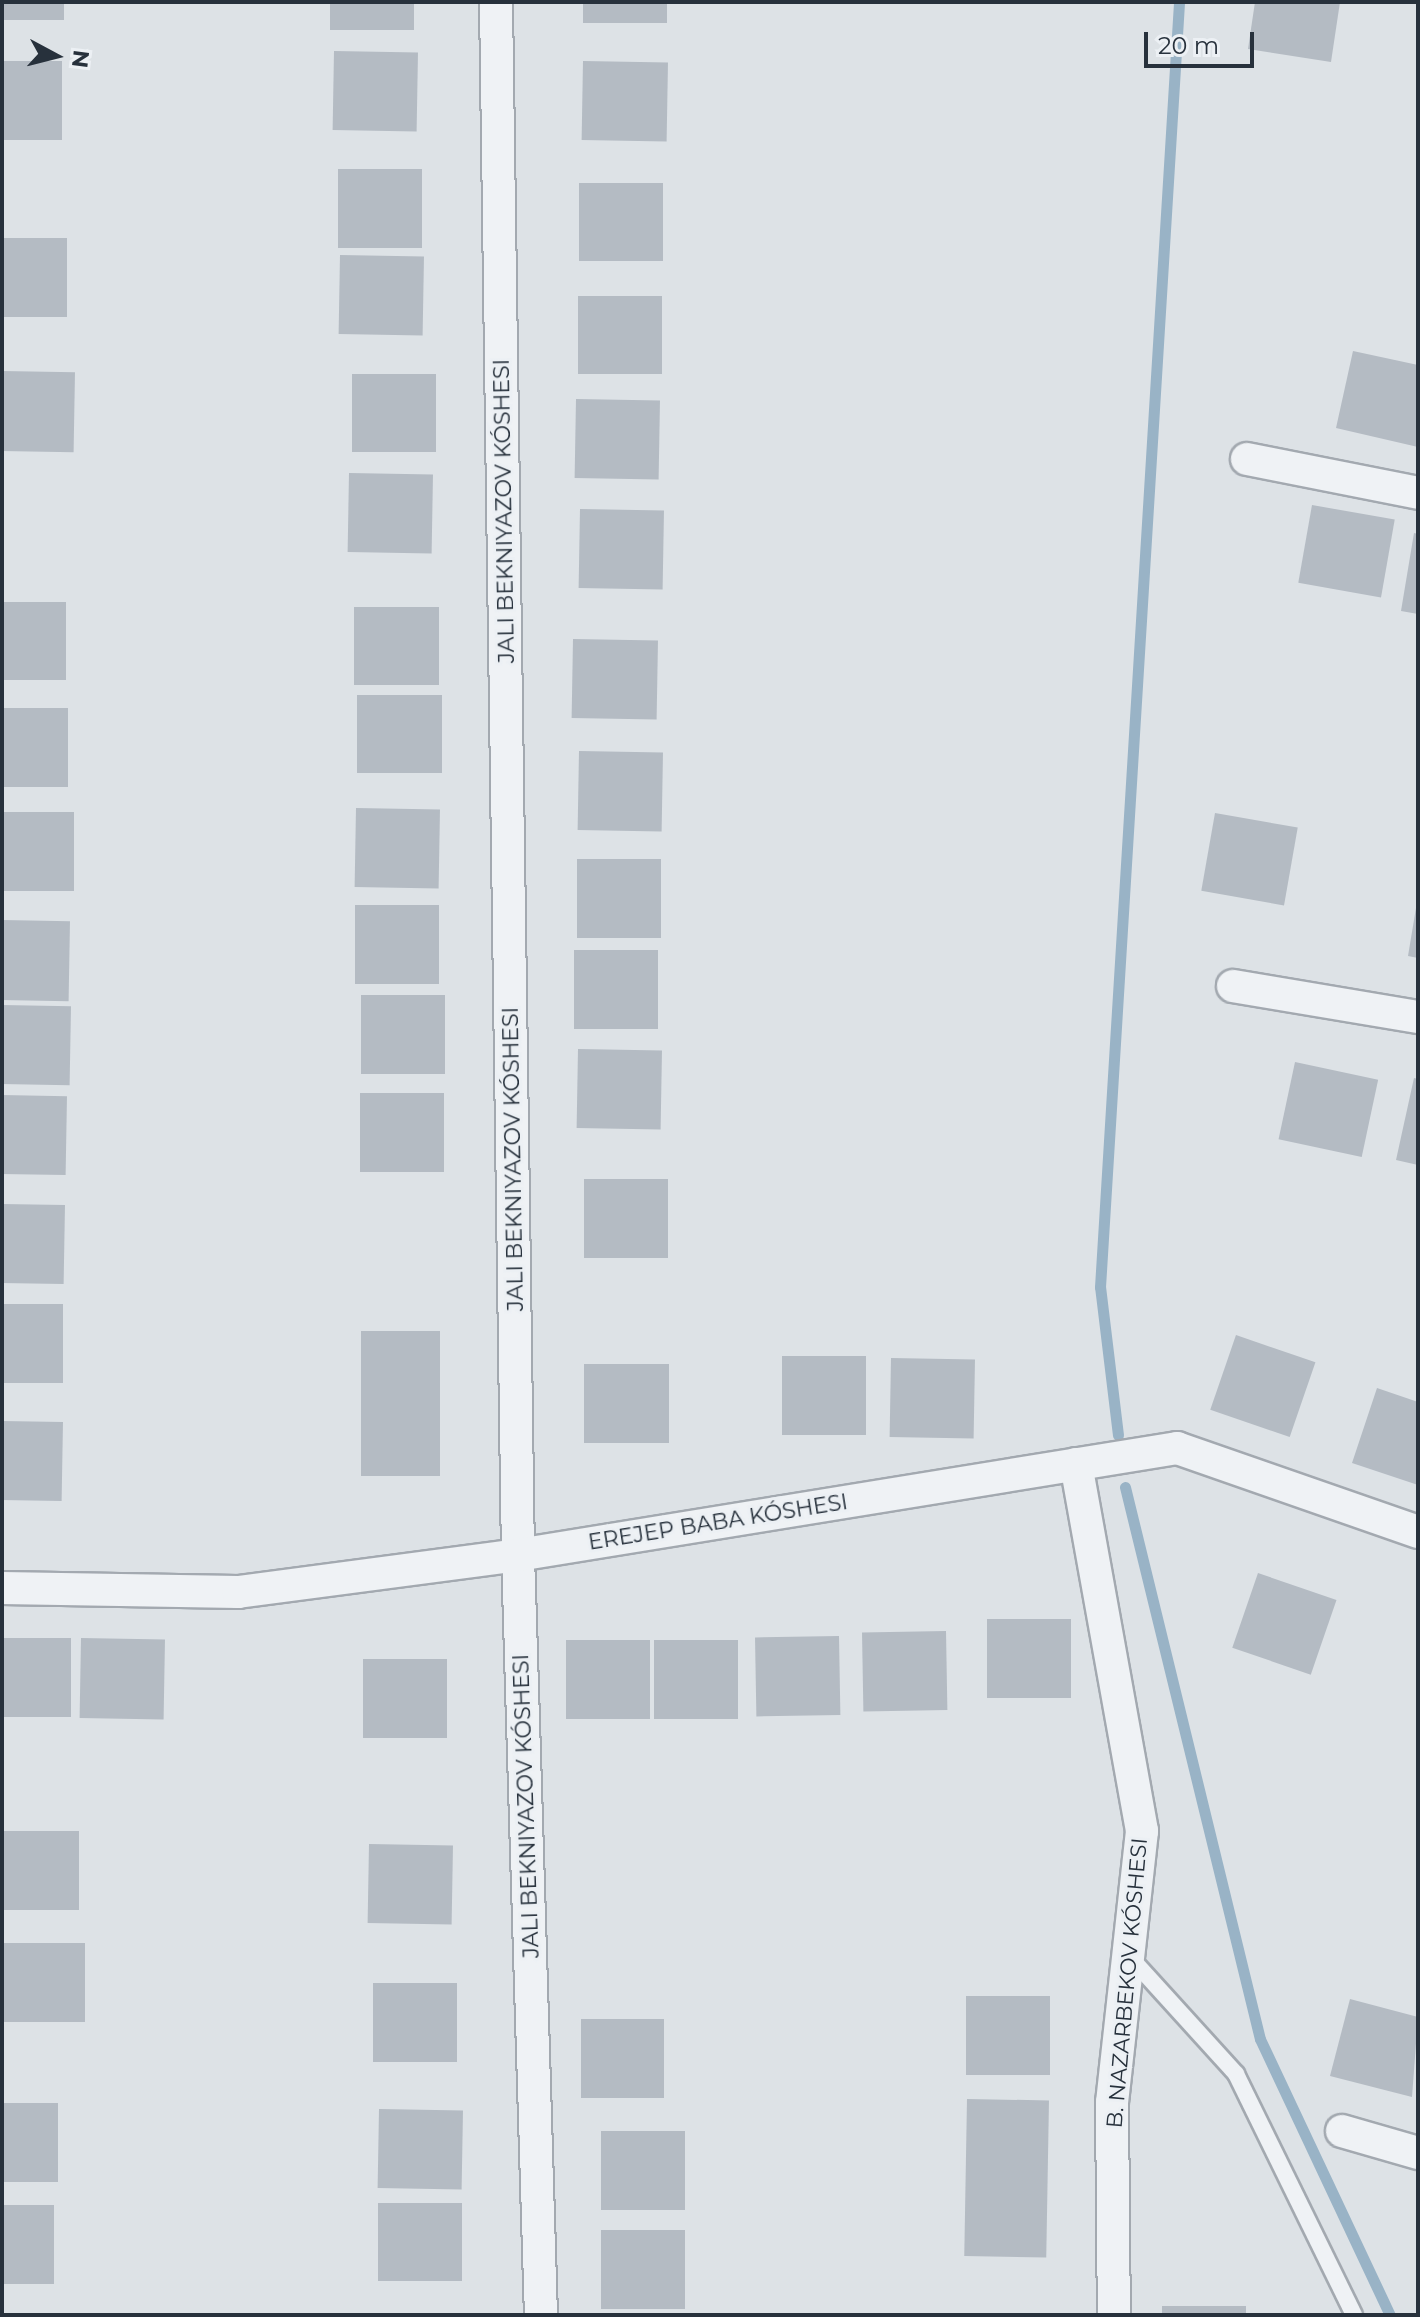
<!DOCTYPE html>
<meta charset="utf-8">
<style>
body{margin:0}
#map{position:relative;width:1420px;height:2317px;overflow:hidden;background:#dde2e6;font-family:Montserrat,sans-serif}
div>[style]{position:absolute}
.stream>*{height:11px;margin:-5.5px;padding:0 5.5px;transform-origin:5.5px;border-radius:5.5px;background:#99b3c6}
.building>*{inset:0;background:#b4bbc3;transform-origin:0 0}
.roads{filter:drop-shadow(2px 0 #a3a9b0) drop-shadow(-2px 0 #a3a9b0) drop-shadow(0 2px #a3a9b0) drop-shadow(0 -2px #a3a9b0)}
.lane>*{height:16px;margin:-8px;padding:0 8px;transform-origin:8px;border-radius:8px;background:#eff2f5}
.street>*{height:32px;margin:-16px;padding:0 16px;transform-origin:16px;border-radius:16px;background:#eff2f5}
span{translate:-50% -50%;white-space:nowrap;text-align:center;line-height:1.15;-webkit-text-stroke:6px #ecf0f4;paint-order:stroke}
.street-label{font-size:22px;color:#27313c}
.frame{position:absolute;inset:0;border:4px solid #27313c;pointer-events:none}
.north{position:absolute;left:16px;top:16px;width:80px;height:80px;-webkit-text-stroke:6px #ecf0f4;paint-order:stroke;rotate:97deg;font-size:22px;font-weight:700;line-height:32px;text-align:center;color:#27313c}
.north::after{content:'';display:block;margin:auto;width:28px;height:36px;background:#27313c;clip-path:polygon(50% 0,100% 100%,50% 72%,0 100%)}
.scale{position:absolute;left:1144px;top:32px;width:110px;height:36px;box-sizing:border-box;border:4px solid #27313c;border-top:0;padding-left:10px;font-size:24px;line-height:28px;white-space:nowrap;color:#27313c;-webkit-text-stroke:6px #ecf0f4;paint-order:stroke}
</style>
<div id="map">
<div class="stream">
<div style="left:1118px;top:1435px;width:149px;rotate:-96.9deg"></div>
<div style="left:1100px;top:1287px;width:1287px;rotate:-86.48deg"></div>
<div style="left:1125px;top:1487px;width:568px;rotate:76.26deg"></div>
<div style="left:1260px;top:2039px;width:305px;rotate:64.8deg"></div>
</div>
<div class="building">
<div style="left:2px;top:2px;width:62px;height:18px"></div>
<div style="left:330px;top:2px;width:84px;height:28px"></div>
<div style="left:583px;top:2px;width:84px;height:21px"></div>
<div style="clip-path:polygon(1255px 2px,1340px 2px,1331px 62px,1248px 49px)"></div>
<div style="left:334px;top:51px;width:84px;height:79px;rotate:1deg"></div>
<div style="left:2px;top:61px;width:60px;height:79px"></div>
<div style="left:583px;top:61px;width:85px;height:79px;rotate:1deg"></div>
<div style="left:338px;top:169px;width:84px;height:79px"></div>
<div style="left:579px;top:183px;width:84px;height:78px"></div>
<div style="left:2px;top:238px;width:65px;height:79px"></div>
<div style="left:340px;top:255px;width:84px;height:79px;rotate:1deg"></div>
<div style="left:578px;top:296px;width:84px;height:78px"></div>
<div style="clip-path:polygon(1353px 351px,1418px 365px,1418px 447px,1336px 428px)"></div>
<div style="left:2px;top:371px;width:73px;height:80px;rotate:1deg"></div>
<div style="left:352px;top:374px;width:84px;height:78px"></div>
<div style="left:576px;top:399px;width:84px;height:79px;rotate:1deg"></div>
<div style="left:349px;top:473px;width:84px;height:79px;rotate:1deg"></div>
<div style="left:1312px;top:505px;width:84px;height:79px;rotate:10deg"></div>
<div style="left:580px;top:509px;width:84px;height:79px;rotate:1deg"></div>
<div style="clip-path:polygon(1414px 533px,1418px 534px,1418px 614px,1401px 611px)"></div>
<div style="left:2px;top:602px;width:64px;height:78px"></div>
<div style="left:354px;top:607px;width:85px;height:78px"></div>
<div style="left:573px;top:639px;width:85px;height:79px;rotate:1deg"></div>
<div style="left:357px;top:695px;width:85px;height:78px"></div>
<div style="left:2px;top:708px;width:66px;height:79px"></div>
<div style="left:579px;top:751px;width:84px;height:79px;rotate:1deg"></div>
<div style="left:356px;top:808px;width:84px;height:79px;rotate:1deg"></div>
<div style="left:2px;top:812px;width:72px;height:79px"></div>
<div style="left:1215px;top:813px;width:84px;height:79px;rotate:10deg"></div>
<div style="left:577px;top:859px;width:84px;height:79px"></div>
<div style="left:355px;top:905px;width:84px;height:79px"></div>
<div style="clip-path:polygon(1416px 908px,1418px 908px,1418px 958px,1408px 956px)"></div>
<div style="left:2px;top:920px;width:68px;height:80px;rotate:1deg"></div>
<div style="left:574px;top:950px;width:84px;height:79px"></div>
<div style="left:361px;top:995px;width:84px;height:79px"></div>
<div style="left:2px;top:1005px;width:69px;height:79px;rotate:1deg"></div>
<div style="left:578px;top:1049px;width:84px;height:79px;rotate:1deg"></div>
<div style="left:1295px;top:1062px;width:85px;height:79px;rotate:12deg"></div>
<div style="clip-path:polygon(1414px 1078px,1418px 1079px,1418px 1165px,1396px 1160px)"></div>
<div style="left:360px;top:1093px;width:84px;height:79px"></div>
<div style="left:2px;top:1095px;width:65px;height:79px;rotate:1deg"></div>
<div style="left:584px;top:1179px;width:84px;height:79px"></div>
<div style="left:2px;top:1204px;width:63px;height:79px;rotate:1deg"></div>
<div style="left:2px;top:1304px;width:61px;height:79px"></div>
<div style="left:361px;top:1331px;width:79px;height:145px"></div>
<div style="left:1236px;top:1335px;width:84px;height:79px;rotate:19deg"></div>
<div style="left:782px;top:1356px;width:84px;height:79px"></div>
<div style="left:891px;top:1358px;width:84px;height:79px;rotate:1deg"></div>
<div style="left:584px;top:1364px;width:85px;height:79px"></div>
<div style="clip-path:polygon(1377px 1388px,1418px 1402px,1418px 1485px,1352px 1463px)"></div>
<div style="left:2px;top:1421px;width:61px;height:79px;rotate:1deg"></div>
<div style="left:1258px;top:1573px;width:83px;height:79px;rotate:19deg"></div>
<div style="left:1071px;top:1619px;width:79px;height:84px;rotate:90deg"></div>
<div style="left:946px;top:1631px;width:79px;height:84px;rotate:89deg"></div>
<div style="left:839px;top:1636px;width:79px;height:84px;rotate:89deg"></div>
<div style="left:2px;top:1638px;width:69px;height:79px"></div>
<div style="left:81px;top:1638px;width:84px;height:80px;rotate:1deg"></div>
<div style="left:566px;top:1640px;width:84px;height:79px"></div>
<div style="left:738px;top:1640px;width:79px;height:84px;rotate:90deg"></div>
<div style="left:363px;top:1659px;width:84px;height:79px"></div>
<div style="left:2px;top:1831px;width:77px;height:79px"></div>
<div style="left:369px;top:1844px;width:84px;height:79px;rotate:1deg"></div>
<div style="left:2px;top:1943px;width:83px;height:79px"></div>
<div style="left:373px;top:1983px;width:84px;height:79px"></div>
<div style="left:1050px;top:1996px;width:79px;height:84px;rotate:90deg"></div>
<div style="clip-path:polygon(1350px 1999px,1418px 2017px,1412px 2097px,1330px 2076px)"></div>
<div style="left:581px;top:2019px;width:83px;height:79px"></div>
<div style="left:967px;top:2099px;width:82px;height:157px;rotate:1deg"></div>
<div style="left:2px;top:2103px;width:56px;height:79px"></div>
<div style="left:379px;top:2109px;width:84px;height:79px;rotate:1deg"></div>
<div style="left:601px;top:2131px;width:84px;height:79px"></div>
<div style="left:378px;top:2203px;width:84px;height:78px"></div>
<div style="left:2px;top:2205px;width:52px;height:79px"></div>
<div style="left:601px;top:2230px;width:84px;height:79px"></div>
<div style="left:1162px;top:2306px;width:84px;height:9px"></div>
</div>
<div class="roads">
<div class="lane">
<div style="left:1130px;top:1957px;width:158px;rotate:47.8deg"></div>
<div style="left:1236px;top:2074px;width:268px;rotate:63.9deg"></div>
</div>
<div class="street">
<div style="left:496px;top:2px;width:1553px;rotate:89.19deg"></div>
<div style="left:518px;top:1555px;width:760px;rotate:88.27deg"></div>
<div style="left:1247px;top:459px;width:174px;rotate:11.2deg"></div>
<div style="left:1233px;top:986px;width:188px;rotate:9.5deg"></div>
<div style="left:1076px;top:1464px;width:373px;rotate:79.8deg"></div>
<div style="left:1142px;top:1831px;width:273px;rotate:96.3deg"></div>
<div style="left:1112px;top:2102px;width:213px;rotate:89.5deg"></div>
<div style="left:2px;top:1588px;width:236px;rotate:1deg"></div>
<div style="left:238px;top:1592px;width:282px;rotate:-7.5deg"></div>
<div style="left:518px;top:1555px;width:668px;rotate:-9.22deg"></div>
<div style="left:1177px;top:1448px;width:255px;rotate:19.2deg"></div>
<div style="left:1342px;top:2131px;width:79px;rotate:16.1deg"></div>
</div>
</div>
<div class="street-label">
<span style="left:504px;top:511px;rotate:-91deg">JALI BEKNIYAZOV KÓSHESI</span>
<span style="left:513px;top:1159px;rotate:-91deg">JALI BEKNIYAZOV KÓSHESI</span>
<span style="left:718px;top:1522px;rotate:-9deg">EREJEP BABA KÓSHESI</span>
<span style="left:526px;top:1806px;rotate:-92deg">JALI BEKNIYAZOV KÓSHESI</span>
<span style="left:1127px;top:1983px;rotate:-85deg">B. NAZARBEKOV KÓSHESI</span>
</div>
<div class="frame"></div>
<div class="north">N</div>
<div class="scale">20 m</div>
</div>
